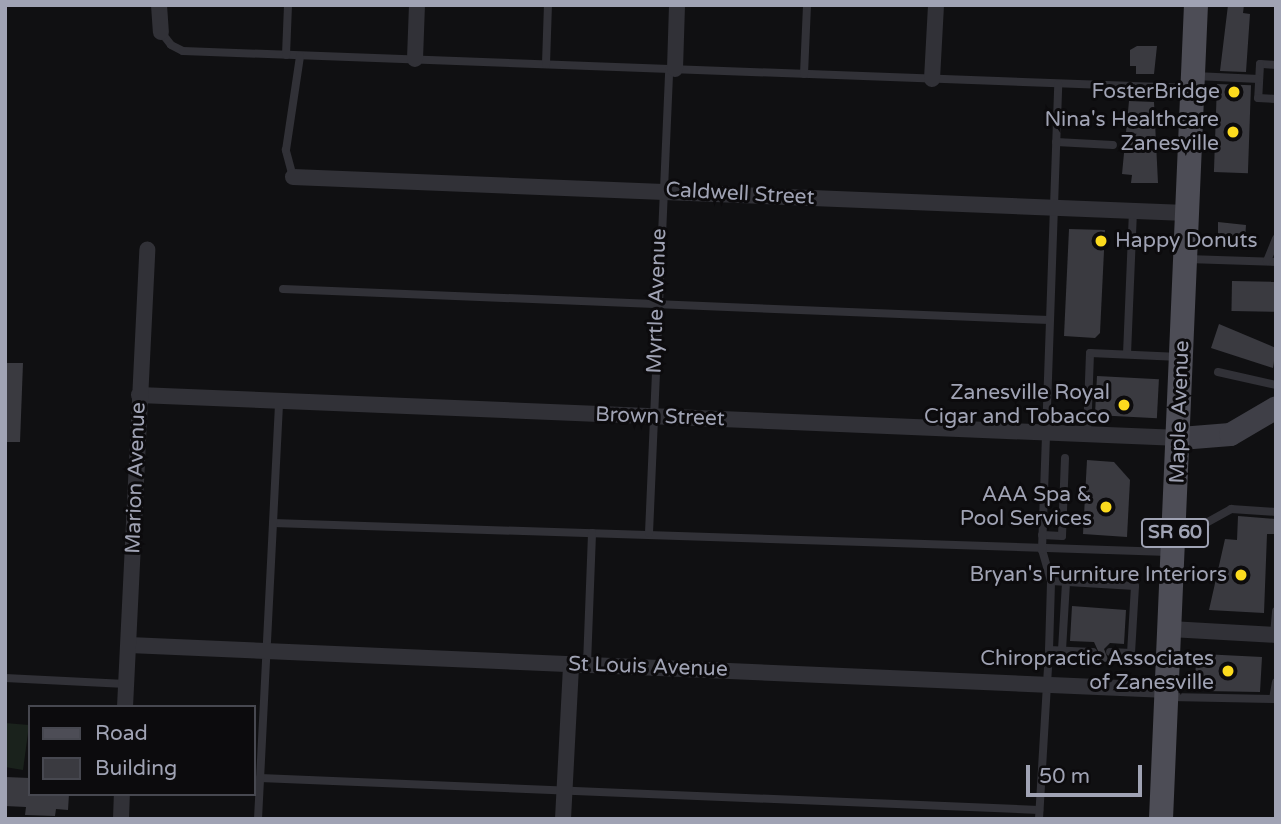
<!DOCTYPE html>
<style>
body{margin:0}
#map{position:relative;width:1281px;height:824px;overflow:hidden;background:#101012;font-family:"Varela Round",sans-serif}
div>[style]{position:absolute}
.green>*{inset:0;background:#1a221c}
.building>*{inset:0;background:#3a3a40;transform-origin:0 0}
.lane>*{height:8px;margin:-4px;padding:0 4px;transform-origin:4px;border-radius:4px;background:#313137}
.street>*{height:16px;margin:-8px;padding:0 8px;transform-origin:8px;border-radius:8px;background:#313137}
.secondary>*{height:23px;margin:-11.5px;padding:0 11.5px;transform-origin:11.5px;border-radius:11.5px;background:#3f3f47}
.primary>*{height:24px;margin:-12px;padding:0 12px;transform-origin:12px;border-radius:12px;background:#4d4d56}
.dots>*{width:19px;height:19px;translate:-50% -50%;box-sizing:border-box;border:4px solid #0c0b0d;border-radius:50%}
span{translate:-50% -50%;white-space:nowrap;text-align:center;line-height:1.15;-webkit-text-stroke:6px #0c0b0d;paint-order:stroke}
.shield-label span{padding:2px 5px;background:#0c0b0d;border:2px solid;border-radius:5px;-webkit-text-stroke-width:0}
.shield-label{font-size:19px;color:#a0a3b4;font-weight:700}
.poi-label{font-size:21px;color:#a0a3b4}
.right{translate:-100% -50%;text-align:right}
.left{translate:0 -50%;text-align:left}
.street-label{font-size:21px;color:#a0a3b4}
.frame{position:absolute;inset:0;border:7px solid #a0a3b4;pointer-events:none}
.legend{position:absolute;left:28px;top:705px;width:228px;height:91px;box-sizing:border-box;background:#0c0b0d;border:2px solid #474850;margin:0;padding:9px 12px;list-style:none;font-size:21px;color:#a0a3b4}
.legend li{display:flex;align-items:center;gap:14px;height:35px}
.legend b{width:35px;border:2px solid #474850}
.scale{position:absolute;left:1026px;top:765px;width:116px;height:32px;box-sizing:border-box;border:4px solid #a0a3b4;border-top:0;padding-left:9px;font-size:21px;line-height:24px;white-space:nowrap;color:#a0a3b4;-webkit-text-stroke:5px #0c0b0d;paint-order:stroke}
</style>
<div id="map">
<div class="green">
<div style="clip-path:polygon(5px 723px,29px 725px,23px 770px,5px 767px)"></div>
</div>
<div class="building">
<div style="clip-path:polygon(1228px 5px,1244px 5px,1243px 13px,1250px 14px,1246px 72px,1220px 71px)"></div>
<div style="clip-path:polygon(1137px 46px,1157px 46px,1154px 74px,1136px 74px,1136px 66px,1130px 66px,1130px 50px)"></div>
<div style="left:1217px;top:84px;width:34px;height:88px;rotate:2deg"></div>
<div style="clip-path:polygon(1129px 101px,1154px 102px,1158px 183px,1131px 183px,1132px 175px,1122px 174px)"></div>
<div style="clip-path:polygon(1218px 222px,1246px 225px,1245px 240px,1239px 240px,1239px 247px,1218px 246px)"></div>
<div style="clip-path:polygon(1069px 229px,1105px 230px,1100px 333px,1095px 338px,1064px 336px)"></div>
<div style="left:1232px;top:281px;width:44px;height:30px;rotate:1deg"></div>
<div style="clip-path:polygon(1219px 324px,1276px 348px,1273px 368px,1211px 348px)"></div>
<div style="clip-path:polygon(5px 363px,23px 363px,20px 442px,5px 442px)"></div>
<div style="left:1097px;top:376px;width:62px;height:39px;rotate:3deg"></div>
<div style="clip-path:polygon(1087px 460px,1114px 462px,1130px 480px,1127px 537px,1083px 534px)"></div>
<div style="clip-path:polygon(1238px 516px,1276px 519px,1275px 534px,1267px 534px,1264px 613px,1209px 610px,1225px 539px,1237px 540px)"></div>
<div style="clip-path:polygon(1072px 606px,1126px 610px,1124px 644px,1110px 643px,1104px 649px,1109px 662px,1093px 661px,1099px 653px,1094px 642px,1070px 641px)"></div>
<div style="clip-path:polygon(1202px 654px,1262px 657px,1260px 692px,1204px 691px,1204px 684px,1195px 683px,1196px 659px)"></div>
<div style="clip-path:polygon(5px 777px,30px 778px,30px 794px,69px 794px,68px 810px,56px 809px,55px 816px,25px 815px,26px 807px,5px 806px)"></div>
</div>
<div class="lane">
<div style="left:161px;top:32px;width:16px;rotate:52deg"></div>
<div style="left:171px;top:45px;width:13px;rotate:27deg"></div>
<div style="left:183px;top:51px;width:1007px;rotate:2.11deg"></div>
<div style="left:286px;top:55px;width:50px;rotate:-87.7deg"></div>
<div style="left:546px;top:64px;width:59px;rotate:-88.1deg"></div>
<div style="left:1276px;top:65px;width:16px;rotate:-176deg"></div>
<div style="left:1260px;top:64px;width:34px;rotate:93deg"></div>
<div style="left:1258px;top:98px;width:18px;rotate:3deg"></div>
<div style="left:804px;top:74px;width:69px;rotate:-87.5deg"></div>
<div style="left:1195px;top:76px;width:64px;rotate:2.7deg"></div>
<div style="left:1056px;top:142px;width:57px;rotate:3deg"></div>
<div style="left:293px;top:177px;width:28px;rotate:-105deg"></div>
<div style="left:286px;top:150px;width:95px;rotate:-81.5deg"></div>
<div style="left:1187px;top:259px;width:89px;rotate:1.9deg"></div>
<div style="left:1267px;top:261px;width:24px;rotate:-68deg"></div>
<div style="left:283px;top:289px;width:767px;rotate:2.32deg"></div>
<div style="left:1127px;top:354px;width:143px;rotate:-87.6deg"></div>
<div style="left:1218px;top:372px;width:59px;rotate:12.6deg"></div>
<div style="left:1087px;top:435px;width:82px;rotate:-87.9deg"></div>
<div style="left:1090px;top:353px;width:90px;rotate:2.5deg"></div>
<div style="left:1178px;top:522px;width:28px;rotate:2deg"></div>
<div style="left:1206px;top:523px;width:29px;rotate:-29deg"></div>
<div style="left:1231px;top:509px;width:45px;rotate:3.8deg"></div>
<div style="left:273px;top:523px;width:896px;rotate:1.85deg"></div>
<div style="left:649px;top:533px;width:464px;rotate:-87.5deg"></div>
<div style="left:1042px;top:535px;width:20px;rotate:3deg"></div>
<div style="left:1062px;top:536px;width:78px;rotate:-87.8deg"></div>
<div style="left:1051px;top:581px;width:84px;rotate:3.4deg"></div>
<div style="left:1135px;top:586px;width:67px;rotate:93.4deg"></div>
<div style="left:1131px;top:653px;width:21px;rotate:-177deg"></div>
<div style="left:1274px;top:635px;width:24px;rotate:-85deg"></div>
<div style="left:1049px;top:650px;width:44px;rotate:2.6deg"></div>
<div style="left:1062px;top:650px;width:68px;rotate:-86.6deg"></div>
<div style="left:587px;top:664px;width:131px;rotate:-87.8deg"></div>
<div style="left:5px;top:678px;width:121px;rotate:2.8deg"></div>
<div style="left:1170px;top:697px;width:103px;rotate:1.1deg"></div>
<div style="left:1273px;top:699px;width:17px;rotate:-80deg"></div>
<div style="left:260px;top:778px;width:780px;rotate:2.35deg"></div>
<div style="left:258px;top:819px;width:419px;rotate:-87.1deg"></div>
<div style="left:1039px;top:819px;width:169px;rotate:-86.6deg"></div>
<div style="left:1049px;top:650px;width:69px;rotate:-88.3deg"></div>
<div style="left:1051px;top:581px;width:32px;rotate:-106deg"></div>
<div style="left:1042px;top:550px;width:466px;rotate:-88deg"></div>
</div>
<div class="street">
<div style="left:159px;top:5px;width:27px;rotate:86deg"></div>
<div style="left:415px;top:59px;width:54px;rotate:-87.9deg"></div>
<div style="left:675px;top:69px;width:64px;rotate:-88.2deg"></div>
<div style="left:932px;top:79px;width:74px;rotate:-86.9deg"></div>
<div style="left:293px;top:177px;width:894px;rotate:2.31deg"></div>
<div style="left:139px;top:395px;width:1042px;rotate:2.37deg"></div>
<div style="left:1170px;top:629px;width:106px;rotate:3.2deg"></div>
<div style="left:129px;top:645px;width:1039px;rotate:2.48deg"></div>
<div style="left:125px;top:707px;width:458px;rotate:-87.2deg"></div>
<div style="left:121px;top:819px;width:25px;rotate:-88deg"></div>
<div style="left:563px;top:819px;width:155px;rotate:-87deg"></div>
</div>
<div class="secondary">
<div style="left:1180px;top:438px;width:50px;rotate:-4.6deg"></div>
<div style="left:1230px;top:434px;width:53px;rotate:-30.4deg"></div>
</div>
<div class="primary">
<div style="left:1161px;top:819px;width:815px;rotate:-87.54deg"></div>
</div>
<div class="dots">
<div style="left:1234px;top:92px;background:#fcdb1e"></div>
<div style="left:1233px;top:132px;background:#fcdb1e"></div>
<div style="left:1101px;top:241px;background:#fcdb1e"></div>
<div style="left:1124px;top:405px;background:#fcdb1e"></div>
<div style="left:1106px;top:507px;background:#fcdb1e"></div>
<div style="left:1241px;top:575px;background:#fcdb1e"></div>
<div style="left:1228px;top:671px;background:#fcdb1e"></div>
</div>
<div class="shield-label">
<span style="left:1175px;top:533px">SR 60</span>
</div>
<div class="poi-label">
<span class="right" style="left:1220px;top:92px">FosterBridge</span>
<span class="right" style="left:1219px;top:132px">Nina's Healthcare<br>Zanesville</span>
<span class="left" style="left:1115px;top:241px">Happy Donuts</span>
<span class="right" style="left:1110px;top:405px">Zanesville Royal<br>Cigar and Tobacco</span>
<span class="right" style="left:1092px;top:507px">AAA Spa &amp;<br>Pool Services</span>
<span class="right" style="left:1227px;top:575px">Bryan's Furniture Interiors</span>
<span class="right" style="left:1214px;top:671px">Chiropractic Associates<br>of Zanesville</span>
</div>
<div class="street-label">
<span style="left:740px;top:194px;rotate:3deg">Caldwell Street</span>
<span style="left:657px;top:301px;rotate:-88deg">Myrtle Avenue</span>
<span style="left:1180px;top:412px;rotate:-88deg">Maple Avenue</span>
<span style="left:660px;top:417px;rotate:2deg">Brown Street</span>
<span style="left:136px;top:478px;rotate:-88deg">Marion Avenue</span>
<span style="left:648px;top:667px;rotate:2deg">St Louis Avenue</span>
</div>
<div class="frame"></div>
<ul class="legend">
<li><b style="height:9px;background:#4d4d56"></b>Road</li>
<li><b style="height:19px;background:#3a3a40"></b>Building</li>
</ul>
<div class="scale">50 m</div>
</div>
